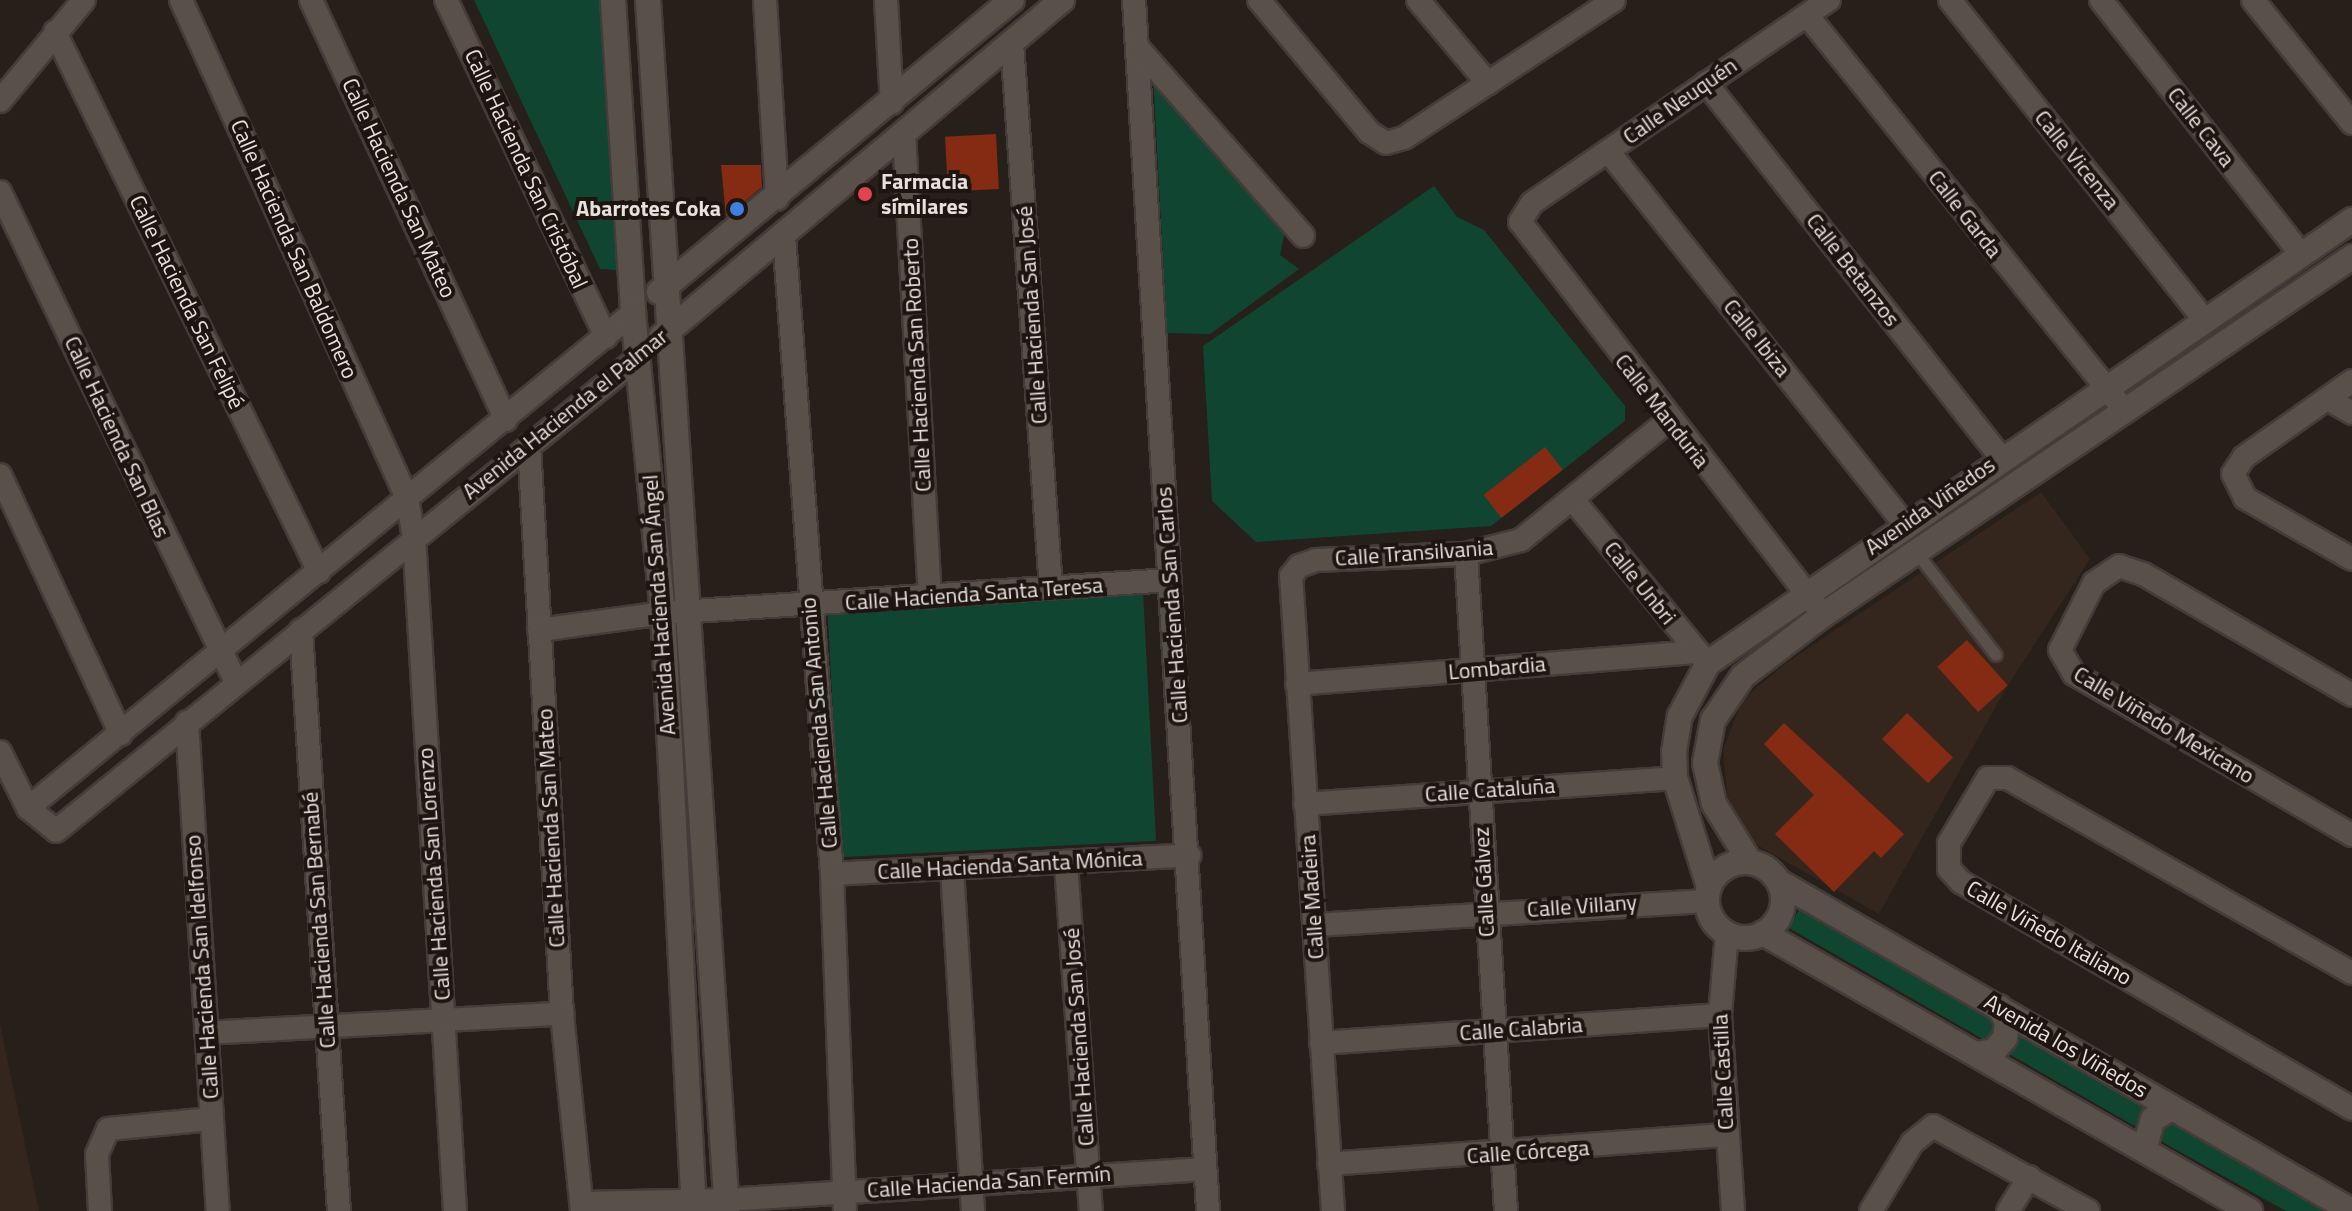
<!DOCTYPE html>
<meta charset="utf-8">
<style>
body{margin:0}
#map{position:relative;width:2352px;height:1211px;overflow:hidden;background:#271f19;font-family:"Titillium Web",sans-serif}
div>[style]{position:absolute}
.built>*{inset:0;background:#34261d}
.green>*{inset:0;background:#104631;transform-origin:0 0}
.building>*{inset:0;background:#852a13;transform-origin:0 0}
.roads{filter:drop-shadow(2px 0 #443c39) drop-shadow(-2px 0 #443c39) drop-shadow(0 2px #443c39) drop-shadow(0 -2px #443c39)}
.service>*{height:11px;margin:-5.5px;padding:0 5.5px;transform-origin:5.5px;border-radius:5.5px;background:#5a504a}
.minor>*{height:22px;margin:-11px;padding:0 11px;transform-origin:11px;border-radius:11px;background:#5a504a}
.tertiary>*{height:24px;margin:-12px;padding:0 12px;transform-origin:12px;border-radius:12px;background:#5a504a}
.tertiary>.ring{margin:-12px;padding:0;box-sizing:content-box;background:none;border:24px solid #5a504a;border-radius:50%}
.dots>*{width:22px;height:22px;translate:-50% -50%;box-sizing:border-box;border:4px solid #1e1510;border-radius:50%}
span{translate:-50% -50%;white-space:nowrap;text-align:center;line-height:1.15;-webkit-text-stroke:8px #1e1510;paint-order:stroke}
.street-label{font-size:22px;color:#e8e2de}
.poi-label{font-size:22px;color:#e8e2de;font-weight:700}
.left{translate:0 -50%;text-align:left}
.right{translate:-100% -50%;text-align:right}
</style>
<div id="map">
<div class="built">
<div style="clip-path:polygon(2041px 492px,2090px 559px,2008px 685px,1879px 914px,1757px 845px,1728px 801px,1723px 750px,1742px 700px,1786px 663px)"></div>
<div style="clip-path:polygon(0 1024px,39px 1211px,0 1211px)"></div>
</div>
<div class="green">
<div style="clip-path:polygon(474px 0,604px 0,621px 264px,616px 270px,600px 269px)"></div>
<div style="clip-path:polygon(1153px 76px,1284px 235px,1280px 255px,1299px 269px,1210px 334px,1167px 333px)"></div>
<div style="clip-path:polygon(1434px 186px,1457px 217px,1484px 230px,1625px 406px,1625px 421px,1491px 526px,1256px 542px,1212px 501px,1203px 346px)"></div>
<div style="left:1143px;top:592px;width:249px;height:316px;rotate:87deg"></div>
<div style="clip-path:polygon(1802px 904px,2341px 1211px,2286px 1211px,2166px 1144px,1789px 928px)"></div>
</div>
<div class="building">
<div style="left:996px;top:134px;width:55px;height:51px;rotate:87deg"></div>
<div style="clip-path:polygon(721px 165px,761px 165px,762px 187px,726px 217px)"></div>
<div style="left:1545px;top:447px;width:29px;height:78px;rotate:52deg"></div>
<div style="left:1967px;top:640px;width:61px;height:40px;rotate:48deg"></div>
<div style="left:1907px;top:713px;width:64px;height:36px;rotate:44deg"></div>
<div style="clip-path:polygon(1784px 723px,1904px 834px,1881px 858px,1874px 851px,1834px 892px,1775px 834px,1814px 795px,1764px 744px)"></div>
</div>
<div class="roads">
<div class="service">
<div style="left:1916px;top:552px;width:130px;rotate:52.2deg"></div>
</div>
<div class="minor">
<div style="left:181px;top:0;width:547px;rotate:65.59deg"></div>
<div style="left:407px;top:498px;width:40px;rotate:80deg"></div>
<div style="left:414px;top:537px;width:675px;rotate:86.52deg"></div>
<div style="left:311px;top:0;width:463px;rotate:65.1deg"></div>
<div style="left:446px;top:0;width:373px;rotate:64.6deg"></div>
<div style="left:765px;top:0;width:199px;rotate:86.5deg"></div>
<div style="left:886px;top:0;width:103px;rotate:86.7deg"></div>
<div style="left:1134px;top:0;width:1213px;rotate:86.5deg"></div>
<div style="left:1259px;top:0;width:172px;rotate:50.2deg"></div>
<div style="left:1369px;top:132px;width:20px;rotate:33deg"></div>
<div style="left:1386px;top:143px;width:19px;rotate:-16deg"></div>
<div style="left:1404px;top:138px;width:251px;rotate:-33.3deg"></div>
<div style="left:1418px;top:0;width:109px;rotate:49.9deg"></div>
<div style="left:1950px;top:0;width:408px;rotate:51.5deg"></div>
<div style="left:2101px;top:0;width:322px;rotate:51.8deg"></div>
<div style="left:2253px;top:0;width:158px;rotate:51.2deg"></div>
<div style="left:1807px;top:15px;width:508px;rotate:51.23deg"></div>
<div style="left:55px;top:32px;width:601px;rotate:63.95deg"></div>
<div style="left:1012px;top:43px;width:546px;rotate:85.91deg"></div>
<div style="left:1138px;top:48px;width:250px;rotate:48.7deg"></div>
<div style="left:1706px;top:83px;width:476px;rotate:51.8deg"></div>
<div style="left:0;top:101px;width:131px;rotate:-50.3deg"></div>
<div style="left:904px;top:134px;width:463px;rotate:86.8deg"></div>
<div style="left:1608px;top:151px;width:477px;rotate:51.5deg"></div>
<div style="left:0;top:192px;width:544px;rotate:64.28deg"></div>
<div style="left:784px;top:236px;width:640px;rotate:85.7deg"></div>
<div style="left:832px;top:874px;width:337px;rotate:87.8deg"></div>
<div style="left:2352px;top:381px;width:132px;rotate:144.9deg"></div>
<div style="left:2244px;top:457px;width:20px;rotate:123deg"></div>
<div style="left:2233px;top:474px;width:27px;rotate:63deg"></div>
<div style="left:2245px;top:498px;width:123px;rotate:29.7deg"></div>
<div style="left:2328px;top:399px;width:28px;rotate:30deg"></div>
<div style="left:529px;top:445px;width:570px;rotate:86.68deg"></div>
<div style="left:562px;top:1014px;width:198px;rotate:84.2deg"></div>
<div style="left:0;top:475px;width:286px;rotate:65deg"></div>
<div style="left:1574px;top:501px;width:203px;rotate:50.6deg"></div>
<div style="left:1466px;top:554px;width:658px;rotate:86.52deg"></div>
<div style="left:1823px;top:615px;width:496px;rotate:-127.6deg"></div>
<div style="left:1520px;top:222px;width:22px;rotate:-58deg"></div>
<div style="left:1532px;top:203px;width:360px;rotate:-34.4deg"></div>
<div style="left:301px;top:630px;width:582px;rotate:86.26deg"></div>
<div style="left:539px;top:630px;width:125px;rotate:-7.8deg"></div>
<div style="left:663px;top:613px;width:508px;rotate:-3.72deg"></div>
<div style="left:1297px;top:684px;width:401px;rotate:-4.6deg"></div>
<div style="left:2352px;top:695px;width:241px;rotate:-149.9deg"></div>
<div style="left:2143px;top:574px;width:25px;rotate:-162deg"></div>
<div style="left:2119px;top:566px;width:30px;rotate:146deg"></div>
<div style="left:2094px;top:583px;width:75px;rotate:116.9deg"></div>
<div style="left:2060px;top:650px;width:28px;rotate:60deg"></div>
<div style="left:2074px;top:674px;width:321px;rotate:30.1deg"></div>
<div style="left:187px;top:722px;width:490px;rotate:86.4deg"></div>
<div style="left:0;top:752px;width:63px;rotate:63.4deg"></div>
<div style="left:28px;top:808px;width:36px;rotate:39deg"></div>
<div style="left:56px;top:831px;width:751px;rotate:-39.11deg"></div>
<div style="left:1305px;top:804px;width:371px;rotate:-4deg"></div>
<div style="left:28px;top:808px;width:782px;rotate:-39.29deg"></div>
<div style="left:1066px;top:864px;width:348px;rotate:85.9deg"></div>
<div style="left:952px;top:868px;width:344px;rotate:86.5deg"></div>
<div style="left:832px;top:874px;width:358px;rotate:-3deg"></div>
<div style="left:1314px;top:925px;width:394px;rotate:-3.5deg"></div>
<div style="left:1727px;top:933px;width:82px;rotate:94.9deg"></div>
<div style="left:1720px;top:1015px;width:196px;rotate:86.2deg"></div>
<div style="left:2352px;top:973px;width:396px;rotate:-150.5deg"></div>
<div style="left:2007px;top:778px;width:19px;rotate:180deg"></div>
<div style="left:1988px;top:778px;width:76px;rotate:121deg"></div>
<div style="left:1949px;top:843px;width:26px;rotate:90deg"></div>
<div style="left:1949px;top:869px;width:18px;rotate:47deg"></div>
<div style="left:1961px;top:882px;width:452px;rotate:30.1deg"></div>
<div style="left:206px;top:1033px;width:357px;rotate:-3.1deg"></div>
<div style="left:1321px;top:1043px;width:400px;rotate:-4deg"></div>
<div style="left:1329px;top:1164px;width:398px;rotate:-4.2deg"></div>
<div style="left:582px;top:1203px;width:144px;rotate:-1.2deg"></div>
<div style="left:726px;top:1200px;width:480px;rotate:-3.7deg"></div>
<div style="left:100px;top:1211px;width:57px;rotate:-93deg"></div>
<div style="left:97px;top:1154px;width:27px;rotate:-66deg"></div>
<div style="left:108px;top:1129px;width:104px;rotate:-5.5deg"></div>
<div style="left:1333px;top:1211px;width:636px;rotate:-93.78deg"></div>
<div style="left:1291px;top:576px;width:13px;rotate:-51deg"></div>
<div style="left:1299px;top:566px;width:18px;rotate:-19deg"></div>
<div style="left:1316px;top:560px;width:150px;rotate:-2.3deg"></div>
<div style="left:1466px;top:554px;width:57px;rotate:-14.3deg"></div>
<div style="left:1521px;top:540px;width:191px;rotate:-39deg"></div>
<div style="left:1871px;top:1211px;width:79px;rotate:-58.9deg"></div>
<div style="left:1912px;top:1143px;width:27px;rotate:-39deg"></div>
<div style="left:1933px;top:1126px;width:177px;rotate:28.7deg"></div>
<div style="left:2008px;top:1211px;width:40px;rotate:-58deg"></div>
</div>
<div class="tertiary">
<div style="left:613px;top:0;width:314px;rotate:86.3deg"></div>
<div style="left:633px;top:313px;width:301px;rotate:84.3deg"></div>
<div style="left:663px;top:613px;width:599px;rotate:87.03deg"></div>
<div style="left:648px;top:0;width:1214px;rotate:86.27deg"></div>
<div style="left:659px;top:292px;width:458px;rotate:-39.6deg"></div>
<div style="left:661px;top:337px;width:524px;rotate:-40.04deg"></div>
<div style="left:1750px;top:862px;width:68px;rotate:-121.8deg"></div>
<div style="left:1714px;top:804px;width:42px;rotate:-102.4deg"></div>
<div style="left:1705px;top:763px;width:44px;rotate:-79.5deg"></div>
<div style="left:1713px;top:720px;width:53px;rotate:-55.7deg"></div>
<div style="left:1743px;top:676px;width:101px;rotate:-37.3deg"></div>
<div style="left:1823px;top:615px;width:639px;rotate:-34.09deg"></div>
<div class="ring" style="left:1707px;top:862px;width:52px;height:52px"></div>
<div style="left:1779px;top:882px;width:661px;rotate:29.86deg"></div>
<div style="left:1709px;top:887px;width:114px;rotate:-107.3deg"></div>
<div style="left:1675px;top:778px;width:26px;rotate:-92deg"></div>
<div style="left:1674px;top:752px;width:36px;rotate:-81deg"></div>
<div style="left:1680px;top:716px;width:60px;rotate:-62.2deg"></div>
<div style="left:1708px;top:663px;width:782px;rotate:-34.52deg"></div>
<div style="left:1763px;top:933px;width:561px;rotate:29.72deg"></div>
<div style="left:1977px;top:1054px;width:17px;rotate:-10deg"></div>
<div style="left:1994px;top:1051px;width:17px;rotate:-50deg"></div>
<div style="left:2005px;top:1038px;width:16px;rotate:-83deg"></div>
<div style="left:2007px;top:1022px;width:17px;rotate:-118deg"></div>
<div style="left:2144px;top:1150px;width:32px;rotate:-74deg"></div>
<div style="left:2153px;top:1119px;width:22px;rotate:-30deg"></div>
</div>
</div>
<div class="dots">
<div style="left:865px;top:194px;background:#e0444e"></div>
<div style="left:737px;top:209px;background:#3f7fe0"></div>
</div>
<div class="street-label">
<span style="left:1680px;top:101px;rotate:-35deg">Calle Neuquén</span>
<span style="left:2201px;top:127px;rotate:52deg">Calle Cava</span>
<span style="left:2077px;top:160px;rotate:51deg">Calle Vicenza</span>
<span style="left:526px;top:169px;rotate:65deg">Calle Hacienda San Cristóbal</span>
<span style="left:399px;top:188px;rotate:65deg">Calle Hacienda San Mateo</span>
<span style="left:1965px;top:214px;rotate:52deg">Calle Garda</span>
<span style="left:294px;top:249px;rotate:66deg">Calle Hacienda San Baldomero</span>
<span style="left:1853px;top:270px;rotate:52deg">Calle Betanzos</span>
<span style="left:187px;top:302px;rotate:64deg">Calle Hacienda San Felipé</span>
<span style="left:1032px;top:315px;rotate:-94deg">Calle Hacienda San José</span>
<span style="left:1757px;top:338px;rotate:51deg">Calle Ibiza</span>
<span style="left:917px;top:365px;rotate:-93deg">Calle Hacienda San Roberto</span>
<span style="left:1662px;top:411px;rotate:52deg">Calle Manduria</span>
<span style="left:565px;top:414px;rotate:-39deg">Avenida Hacienda el Palmar</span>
<span style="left:117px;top:437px;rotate:65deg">Calle Hacienda San Blas</span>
<span style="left:1930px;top:506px;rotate:-35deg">Avenida Viñedos</span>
<span style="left:1414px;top:553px;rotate:-4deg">Calle Transilvania</span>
<span style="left:1640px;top:583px;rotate:51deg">Calle Unbri</span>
<span style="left:974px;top:594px;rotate:-4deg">Calle Hacienda Santa Teresa</span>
<span style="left:659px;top:605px;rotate:-94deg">Avenida Hacienda San Ángel</span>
<span style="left:1172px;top:605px;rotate:-94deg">Calle Hacienda San Carlos</span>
<span style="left:1497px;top:668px;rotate:-5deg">Lombardia</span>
<span style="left:819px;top:723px;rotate:-95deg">Calle Hacienda San Antonio</span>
<span style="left:2164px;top:725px;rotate:31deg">Calle Viñedo Mexicano</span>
<span style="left:1490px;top:790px;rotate:-4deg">Calle Cataluña</span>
<span style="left:551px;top:828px;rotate:-93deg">Calle Hacienda San Mateo</span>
<span style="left:1010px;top:865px;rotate:-3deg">Calle Hacienda Santa Mónica</span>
<span style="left:434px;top:874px;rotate:-94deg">Calle Hacienda San Lorenzo</span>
<span style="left:1484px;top:882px;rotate:-93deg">Calle Gálvez</span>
<span style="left:1312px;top:897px;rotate:-94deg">Calle Madeira</span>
<span style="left:1582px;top:906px;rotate:-4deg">Calle Villany</span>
<span style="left:319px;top:920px;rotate:-94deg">Calle Hacienda San Bernabé</span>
<span style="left:2049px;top:933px;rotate:30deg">Calle Viñedo Italiano</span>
<span style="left:202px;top:967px;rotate:-94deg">Calle Hacienda San Idelfonso</span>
<span style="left:1521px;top:1029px;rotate:-4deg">Calle Calabria</span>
<span style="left:1079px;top:1037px;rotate:-94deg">Calle Hacienda San José</span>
<span style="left:2066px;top:1046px;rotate:30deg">Avenida los Viñedos</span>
<span style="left:1723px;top:1072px;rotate:-93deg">Calle Castilla</span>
<span style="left:1528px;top:1152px;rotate:-4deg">Calle Córcega</span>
<span style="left:989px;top:1182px;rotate:-4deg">Calle Hacienda San Fermín</span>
</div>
<div class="poi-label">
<span class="left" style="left:881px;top:194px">Farmacia<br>símilares</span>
<span class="right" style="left:721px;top:209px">Abarrotes Coka</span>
</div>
</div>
